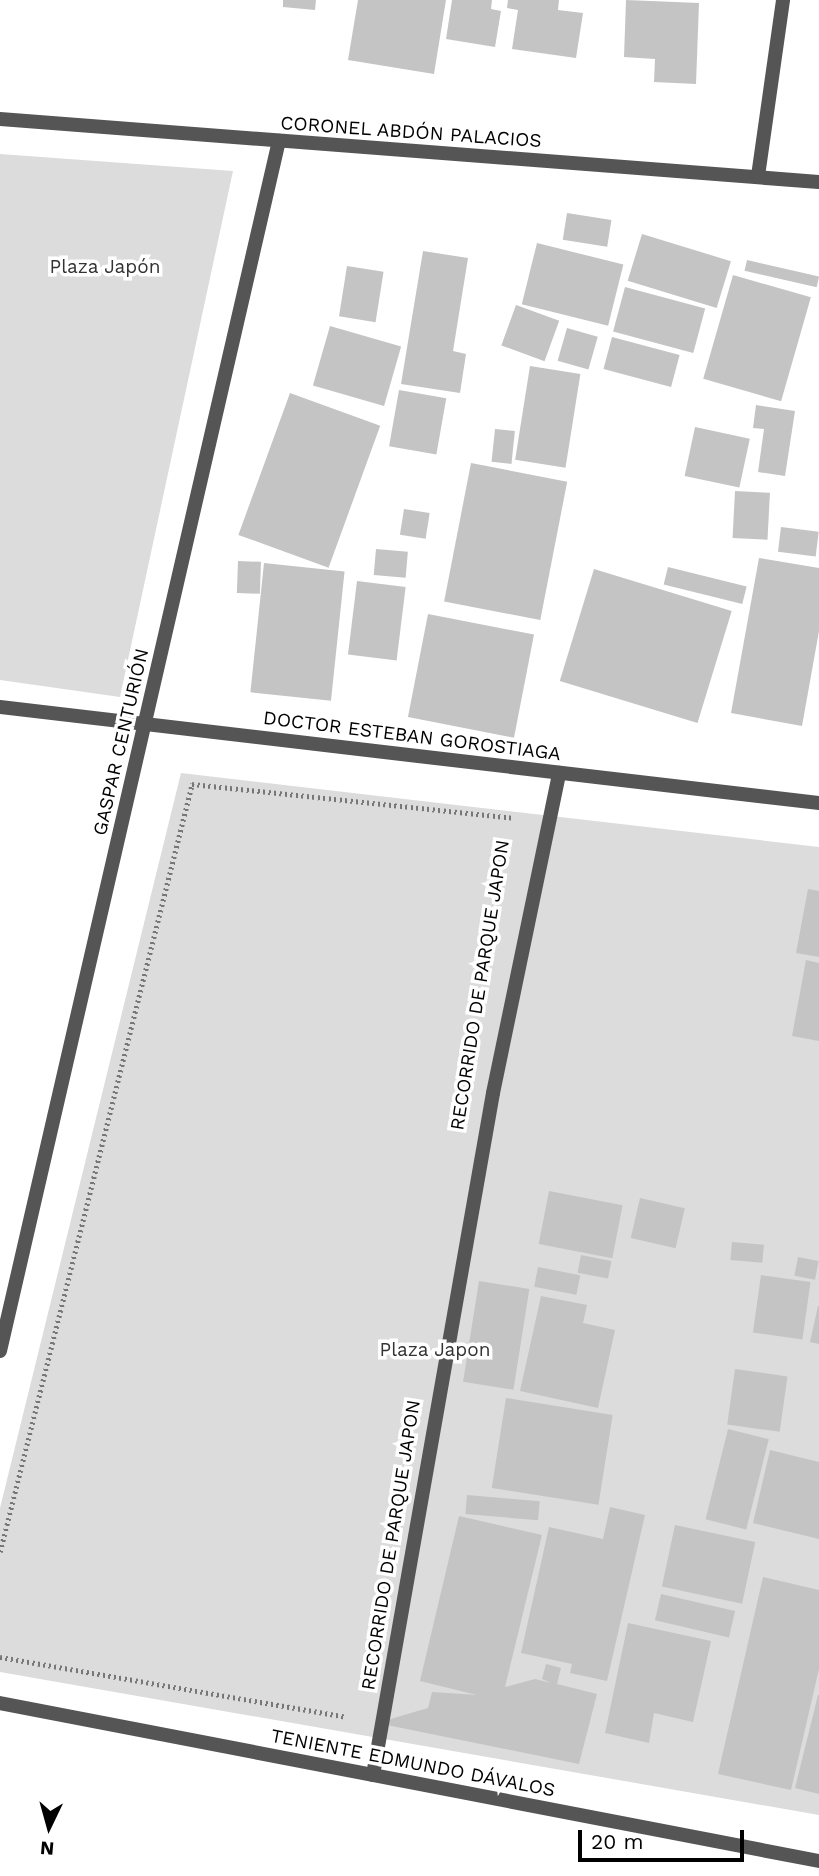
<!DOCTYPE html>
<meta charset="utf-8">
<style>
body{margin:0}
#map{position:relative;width:819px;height:1876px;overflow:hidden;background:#fff;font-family:"Work Sans",sans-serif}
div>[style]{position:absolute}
.green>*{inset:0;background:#dcdcdc}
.building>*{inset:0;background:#c4c4c4;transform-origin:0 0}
.path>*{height:4.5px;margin-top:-2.25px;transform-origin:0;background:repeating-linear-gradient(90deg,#777 0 2px,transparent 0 5.5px)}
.minor>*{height:14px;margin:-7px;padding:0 7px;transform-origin:7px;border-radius:7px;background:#555}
span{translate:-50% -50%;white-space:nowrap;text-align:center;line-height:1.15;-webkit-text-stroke:7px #fff;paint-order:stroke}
.street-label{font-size:19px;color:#000}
.park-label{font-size:19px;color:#333}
.north{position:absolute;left:14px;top:1792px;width:70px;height:70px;-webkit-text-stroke:5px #fff;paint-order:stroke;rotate:185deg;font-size:19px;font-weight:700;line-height:28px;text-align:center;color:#000}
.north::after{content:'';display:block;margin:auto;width:24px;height:32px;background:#000;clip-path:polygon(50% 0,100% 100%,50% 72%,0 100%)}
.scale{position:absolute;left:578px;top:1830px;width:166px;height:32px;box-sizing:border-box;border:4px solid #000;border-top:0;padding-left:9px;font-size:21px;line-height:24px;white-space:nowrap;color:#000;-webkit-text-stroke:5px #fff;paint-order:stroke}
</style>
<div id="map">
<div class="green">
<div style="clip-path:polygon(0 154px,233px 171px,120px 697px,0 680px)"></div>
<div style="clip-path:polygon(181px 773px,819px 847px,819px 1815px,0 1672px,0 1508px)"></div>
</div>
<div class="building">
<div style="clip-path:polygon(283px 0,316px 0,315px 10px,283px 7px)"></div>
<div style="clip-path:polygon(358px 0,446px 0,434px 74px,348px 60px)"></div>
<div style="clip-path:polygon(452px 0,492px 0,491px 9px,501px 11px,495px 47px,446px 39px)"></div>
<div style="clip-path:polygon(508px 0,559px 0,558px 10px,583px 13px,576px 58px,512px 49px,518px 10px,507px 8px)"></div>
<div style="clip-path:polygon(626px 0,699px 3px,696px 84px,654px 82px,655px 59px,624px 57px)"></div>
<div style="left:567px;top:213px;width:45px;height:27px;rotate:9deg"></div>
<div style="left:642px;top:234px;width:93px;height:49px;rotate:17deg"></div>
<div style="left:537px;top:243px;width:89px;height:63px;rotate:14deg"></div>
<div style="clip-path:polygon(423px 251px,468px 258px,453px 351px,466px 354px,460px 393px,401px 384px)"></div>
<div style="left:747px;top:260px;width:74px;height:11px;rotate:13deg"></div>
<div style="left:347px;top:266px;width:37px;height:51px;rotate:9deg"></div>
<div style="left:733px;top:275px;width:81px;height:108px;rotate:16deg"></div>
<div style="left:625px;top:287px;width:83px;height:46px;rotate:15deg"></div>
<div style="left:516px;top:305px;width:46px;height:43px;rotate:20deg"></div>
<div style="left:330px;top:326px;width:74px;height:62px;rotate:16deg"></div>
<div style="left:567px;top:328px;width:32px;height:34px;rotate:16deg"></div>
<div style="left:612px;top:337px;width:70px;height:33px;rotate:15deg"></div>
<div style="left:530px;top:366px;width:51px;height:95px;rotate:9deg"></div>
<div style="left:399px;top:390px;width:48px;height:57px;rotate:10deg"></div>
<div style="left:290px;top:393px;width:96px;height:151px;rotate:20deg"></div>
<div style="clip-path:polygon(756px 405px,795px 411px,785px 476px,758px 472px,764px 429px,753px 428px)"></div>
<div style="left:695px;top:427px;width:56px;height:50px;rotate:12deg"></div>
<div style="left:495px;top:429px;width:20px;height:33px;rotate:6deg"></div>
<div style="left:471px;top:463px;width:98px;height:141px;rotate:11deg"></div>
<div style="left:735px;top:491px;width:35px;height:47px;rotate:3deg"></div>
<div style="left:404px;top:509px;width:26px;height:26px;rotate:9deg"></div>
<div style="left:781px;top:527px;width:38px;height:25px;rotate:7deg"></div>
<div style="left:376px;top:549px;width:32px;height:26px;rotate:5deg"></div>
<div style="clip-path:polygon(759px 558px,819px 568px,819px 631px,802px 726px,731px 713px)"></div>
<div style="left:238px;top:561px;width:23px;height:32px;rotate:2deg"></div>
<div style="left:264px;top:563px;width:81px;height:130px;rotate:6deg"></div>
<div style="left:668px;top:567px;width:81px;height:18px;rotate:14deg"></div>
<div style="left:594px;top:569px;width:144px;height:117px;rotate:17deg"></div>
<div style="left:357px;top:581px;width:49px;height:74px;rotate:7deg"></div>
<div style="left:428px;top:614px;width:108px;height:105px;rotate:11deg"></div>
<div style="clip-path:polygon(808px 889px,819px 891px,819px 957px,796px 953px)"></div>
<div style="clip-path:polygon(806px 960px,819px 963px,819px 1041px,792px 1036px)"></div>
<div style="left:549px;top:1191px;width:75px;height:54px;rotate:11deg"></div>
<div style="left:640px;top:1198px;width:46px;height:41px;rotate:13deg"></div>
<div style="left:732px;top:1242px;width:32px;height:18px;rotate:5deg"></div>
<div style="left:581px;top:1255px;width:31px;height:18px;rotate:11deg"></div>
<div style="left:798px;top:1257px;width:21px;height:19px;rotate:11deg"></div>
<div style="left:538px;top:1267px;width:43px;height:20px;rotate:11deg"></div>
<div style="left:761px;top:1275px;width:50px;height:58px;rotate:8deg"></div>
<div style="left:479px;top:1281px;width:51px;height:102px;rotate:9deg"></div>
<div style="clip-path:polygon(541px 1296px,587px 1305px,583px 1323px,615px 1330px,598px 1408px,520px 1391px)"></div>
<div style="clip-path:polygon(818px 1306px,819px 1306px,819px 1344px,810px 1342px)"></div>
<div style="left:735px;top:1369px;width:53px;height:56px;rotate:8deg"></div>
<div style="left:506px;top:1398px;width:108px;height:91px;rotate:9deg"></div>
<div style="left:728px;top:1429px;width:42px;height:93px;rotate:14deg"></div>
<div style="clip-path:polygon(770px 1450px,819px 1462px,819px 1539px,753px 1523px)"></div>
<div style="left:467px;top:1495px;width:73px;height:19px;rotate:5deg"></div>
<div style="clip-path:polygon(610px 1507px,645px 1515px,607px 1681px,570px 1673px,572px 1664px,521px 1653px,549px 1527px,603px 1539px)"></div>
<div style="clip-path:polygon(459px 1516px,542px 1535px,505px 1687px,535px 1679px,551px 1683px,542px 1679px,546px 1664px,561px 1668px,557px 1684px,597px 1694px,579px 1764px,377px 1723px,428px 1708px,432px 1692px,477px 1695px,420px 1681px)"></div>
<div style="left:675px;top:1525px;width:82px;height:63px;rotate:12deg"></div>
<div style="clip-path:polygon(763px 1577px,819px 1590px,819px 1669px,791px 1790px,718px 1774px)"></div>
<div style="left:661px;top:1594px;width:76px;height:27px;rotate:13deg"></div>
<div style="clip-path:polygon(628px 1623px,711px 1641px,693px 1722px,654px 1713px,649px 1743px,605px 1733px)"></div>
<div style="clip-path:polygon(818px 1695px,819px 1695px,819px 1794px,795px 1788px)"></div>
</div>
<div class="path">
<div style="left:0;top:1552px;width:792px;rotate:-75.96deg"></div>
<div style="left:192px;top:784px;width:324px;rotate:6deg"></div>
<div style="left:0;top:1657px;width:351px;rotate:9.8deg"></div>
</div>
<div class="minor">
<div style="left:0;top:119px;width:821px;rotate:4.4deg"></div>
<div style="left:758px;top:176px;width:178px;rotate:-81.9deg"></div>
<div style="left:0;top:707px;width:825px;rotate:6.69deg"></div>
<div style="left:0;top:1351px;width:1242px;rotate:-77.02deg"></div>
<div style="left:0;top:1703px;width:834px;rotate:10.92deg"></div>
<div style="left:373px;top:1775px;width:692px;rotate:-80.02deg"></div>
<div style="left:493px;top:1093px;width:327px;rotate:-78.3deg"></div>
</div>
<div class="street-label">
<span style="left:411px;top:132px;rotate:4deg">CORONEL ABDÓN PALACIOS</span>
<span style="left:412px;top:736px;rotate:7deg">DOCTOR ESTEBAN GOROSTIAGA</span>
<span style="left:121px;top:742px;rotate:-77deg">GASPAR CENTURIÓN</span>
<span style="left:480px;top:985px;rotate:-81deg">RECORRIDO DE PARQUE JAPON</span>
<span style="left:391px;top:1545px;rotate:-81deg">RECORRIDO DE PARQUE JAPON</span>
<span style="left:413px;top:1763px;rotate:11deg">TENIENTE EDMUNDO DÁVALOS</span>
</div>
<div class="park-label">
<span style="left:105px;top:267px">Plaza Japón</span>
<span style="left:435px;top:1350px">Plaza Japon</span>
</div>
<div class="north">N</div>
<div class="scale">20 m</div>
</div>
